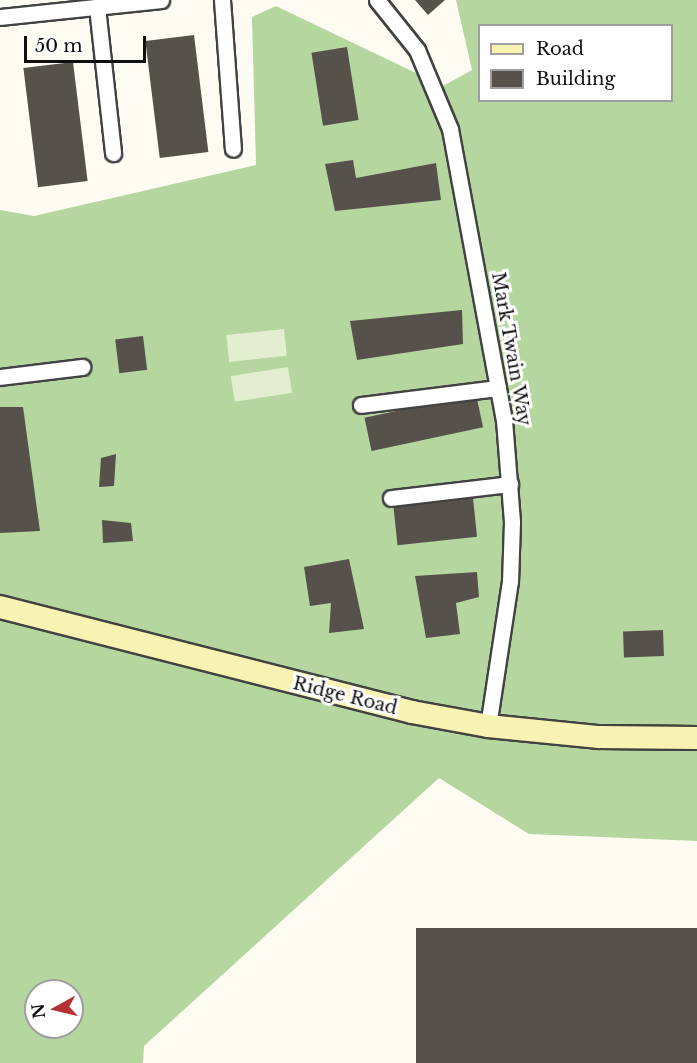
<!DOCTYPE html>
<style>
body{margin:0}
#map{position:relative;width:697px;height:1063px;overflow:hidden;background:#fefcf2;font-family:"Libre Baskerville",serif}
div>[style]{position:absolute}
.forest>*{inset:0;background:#b5d69f}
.pitch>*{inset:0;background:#e2eecf;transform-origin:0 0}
.building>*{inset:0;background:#57514c;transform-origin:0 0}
.roads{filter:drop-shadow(2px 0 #424242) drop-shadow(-2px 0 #424242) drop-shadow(0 2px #424242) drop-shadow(0 -2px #424242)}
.street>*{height:15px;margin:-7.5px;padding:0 7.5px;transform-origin:7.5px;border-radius:7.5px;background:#fff}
.secondary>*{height:22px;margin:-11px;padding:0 11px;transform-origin:11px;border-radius:11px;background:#f8f3b3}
span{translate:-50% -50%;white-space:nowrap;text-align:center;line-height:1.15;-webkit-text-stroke:6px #fff;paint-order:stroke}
.street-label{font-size:18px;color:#0f0f0f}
.legend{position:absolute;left:478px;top:24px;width:195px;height:78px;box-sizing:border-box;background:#fff;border:2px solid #9f9f9f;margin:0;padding:8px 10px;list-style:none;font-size:18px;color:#0f0f0f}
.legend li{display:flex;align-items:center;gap:12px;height:30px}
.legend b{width:30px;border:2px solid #9f9f9f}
.north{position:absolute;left:24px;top:979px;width:60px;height:60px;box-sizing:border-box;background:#fff;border:2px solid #9f9f9f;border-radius:50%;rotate:262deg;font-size:16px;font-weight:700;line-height:24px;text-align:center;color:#0f0f0f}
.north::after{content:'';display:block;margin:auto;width:21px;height:27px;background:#b43233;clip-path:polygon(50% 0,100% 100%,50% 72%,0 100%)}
.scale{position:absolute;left:24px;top:36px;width:122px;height:27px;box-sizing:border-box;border:3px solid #0f0f0f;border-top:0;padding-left:8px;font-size:18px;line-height:21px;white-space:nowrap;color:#0f0f0f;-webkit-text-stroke:4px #fff;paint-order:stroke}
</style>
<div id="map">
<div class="forest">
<div style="clip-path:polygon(evenodd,456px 0,697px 0,697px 841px,529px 834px,439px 778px,144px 1046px,143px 1063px,0 1063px,0 210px,34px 216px,256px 165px,252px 17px,276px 6px,443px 86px,472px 70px,456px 0,480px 26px,672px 26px,672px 100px,480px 100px,480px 26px,456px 0,36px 991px,72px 991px,72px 1027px,36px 1027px,36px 991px)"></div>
</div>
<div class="pitch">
<div style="left:284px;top:329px;width:27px;height:58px;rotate:84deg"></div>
<div style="left:288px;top:367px;width:26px;height:58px;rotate:81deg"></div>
</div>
<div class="building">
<div style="clip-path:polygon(415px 0,445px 0,428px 15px)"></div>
<div style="left:194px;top:35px;width:118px;height:49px;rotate:83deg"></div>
<div style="left:347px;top:47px;width:74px;height:36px;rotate:81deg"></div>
<div style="left:73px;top:62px;width:120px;height:50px;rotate:83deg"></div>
<div style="clip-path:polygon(353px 160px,356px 178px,436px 163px,441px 200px,335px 211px,325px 164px)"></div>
<div style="clip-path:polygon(462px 310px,463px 344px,357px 360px,350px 321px)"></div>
<div style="left:143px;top:336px;width:34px;height:28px;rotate:83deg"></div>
<div style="left:476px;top:394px;width:34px;height:114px;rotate:78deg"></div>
<div style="clip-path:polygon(0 407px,23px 407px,40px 531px,0 533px)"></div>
<div style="clip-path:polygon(116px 454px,114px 486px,99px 487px,101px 458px)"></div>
<div style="left:473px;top:498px;width:39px;height:80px;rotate:84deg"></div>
<div style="clip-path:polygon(102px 520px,131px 523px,133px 541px,103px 543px)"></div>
<div style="clip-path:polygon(349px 559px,364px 629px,329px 633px,331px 603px,310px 606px,304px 567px)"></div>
<div style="clip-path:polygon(477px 572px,479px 597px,456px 603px,460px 634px,426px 638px,415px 576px)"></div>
<div style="left:663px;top:630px;width:26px;height:40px;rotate:88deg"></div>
<div style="left:416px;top:928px;width:281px;height:135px"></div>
</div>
<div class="roads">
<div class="street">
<div style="left:222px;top:0;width:149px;rotate:85.8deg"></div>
<div style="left:377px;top:0;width:64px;rotate:51.3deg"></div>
<div style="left:417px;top:50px;width:86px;rotate:67.3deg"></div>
<div style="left:450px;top:129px;width:296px;rotate:79.5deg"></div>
<div style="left:504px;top:420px;width:102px;rotate:85.5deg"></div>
<div style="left:512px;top:522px;width:59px;rotate:91.9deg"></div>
<div style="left:510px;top:581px;width:147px;rotate:98.6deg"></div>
<div style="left:97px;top:7px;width:147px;rotate:83.7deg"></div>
<div style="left:0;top:17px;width:162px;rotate:-6deg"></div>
<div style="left:0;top:377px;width:83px;rotate:-7deg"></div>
<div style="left:361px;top:405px;width:138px;rotate:-7.1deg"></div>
<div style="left:391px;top:498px;width:120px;rotate:-6.7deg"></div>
</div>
<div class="secondary">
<div style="left:0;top:607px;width:425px;rotate:14.3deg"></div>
<div style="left:412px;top:712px;width:77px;rotate:10.4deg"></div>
<div style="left:488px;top:726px;width:112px;rotate:5.7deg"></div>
<div style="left:599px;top:737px;width:98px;rotate:0.6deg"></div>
</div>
</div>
<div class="street-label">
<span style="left:511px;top:349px;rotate:80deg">Mark Twain Way</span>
<span style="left:345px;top:696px;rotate:14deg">Ridge Road</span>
</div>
<ul class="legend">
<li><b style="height:8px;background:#f8f3b3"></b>Road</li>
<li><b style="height:16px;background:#57514c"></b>Building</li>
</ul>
<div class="north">N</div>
<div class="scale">50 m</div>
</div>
